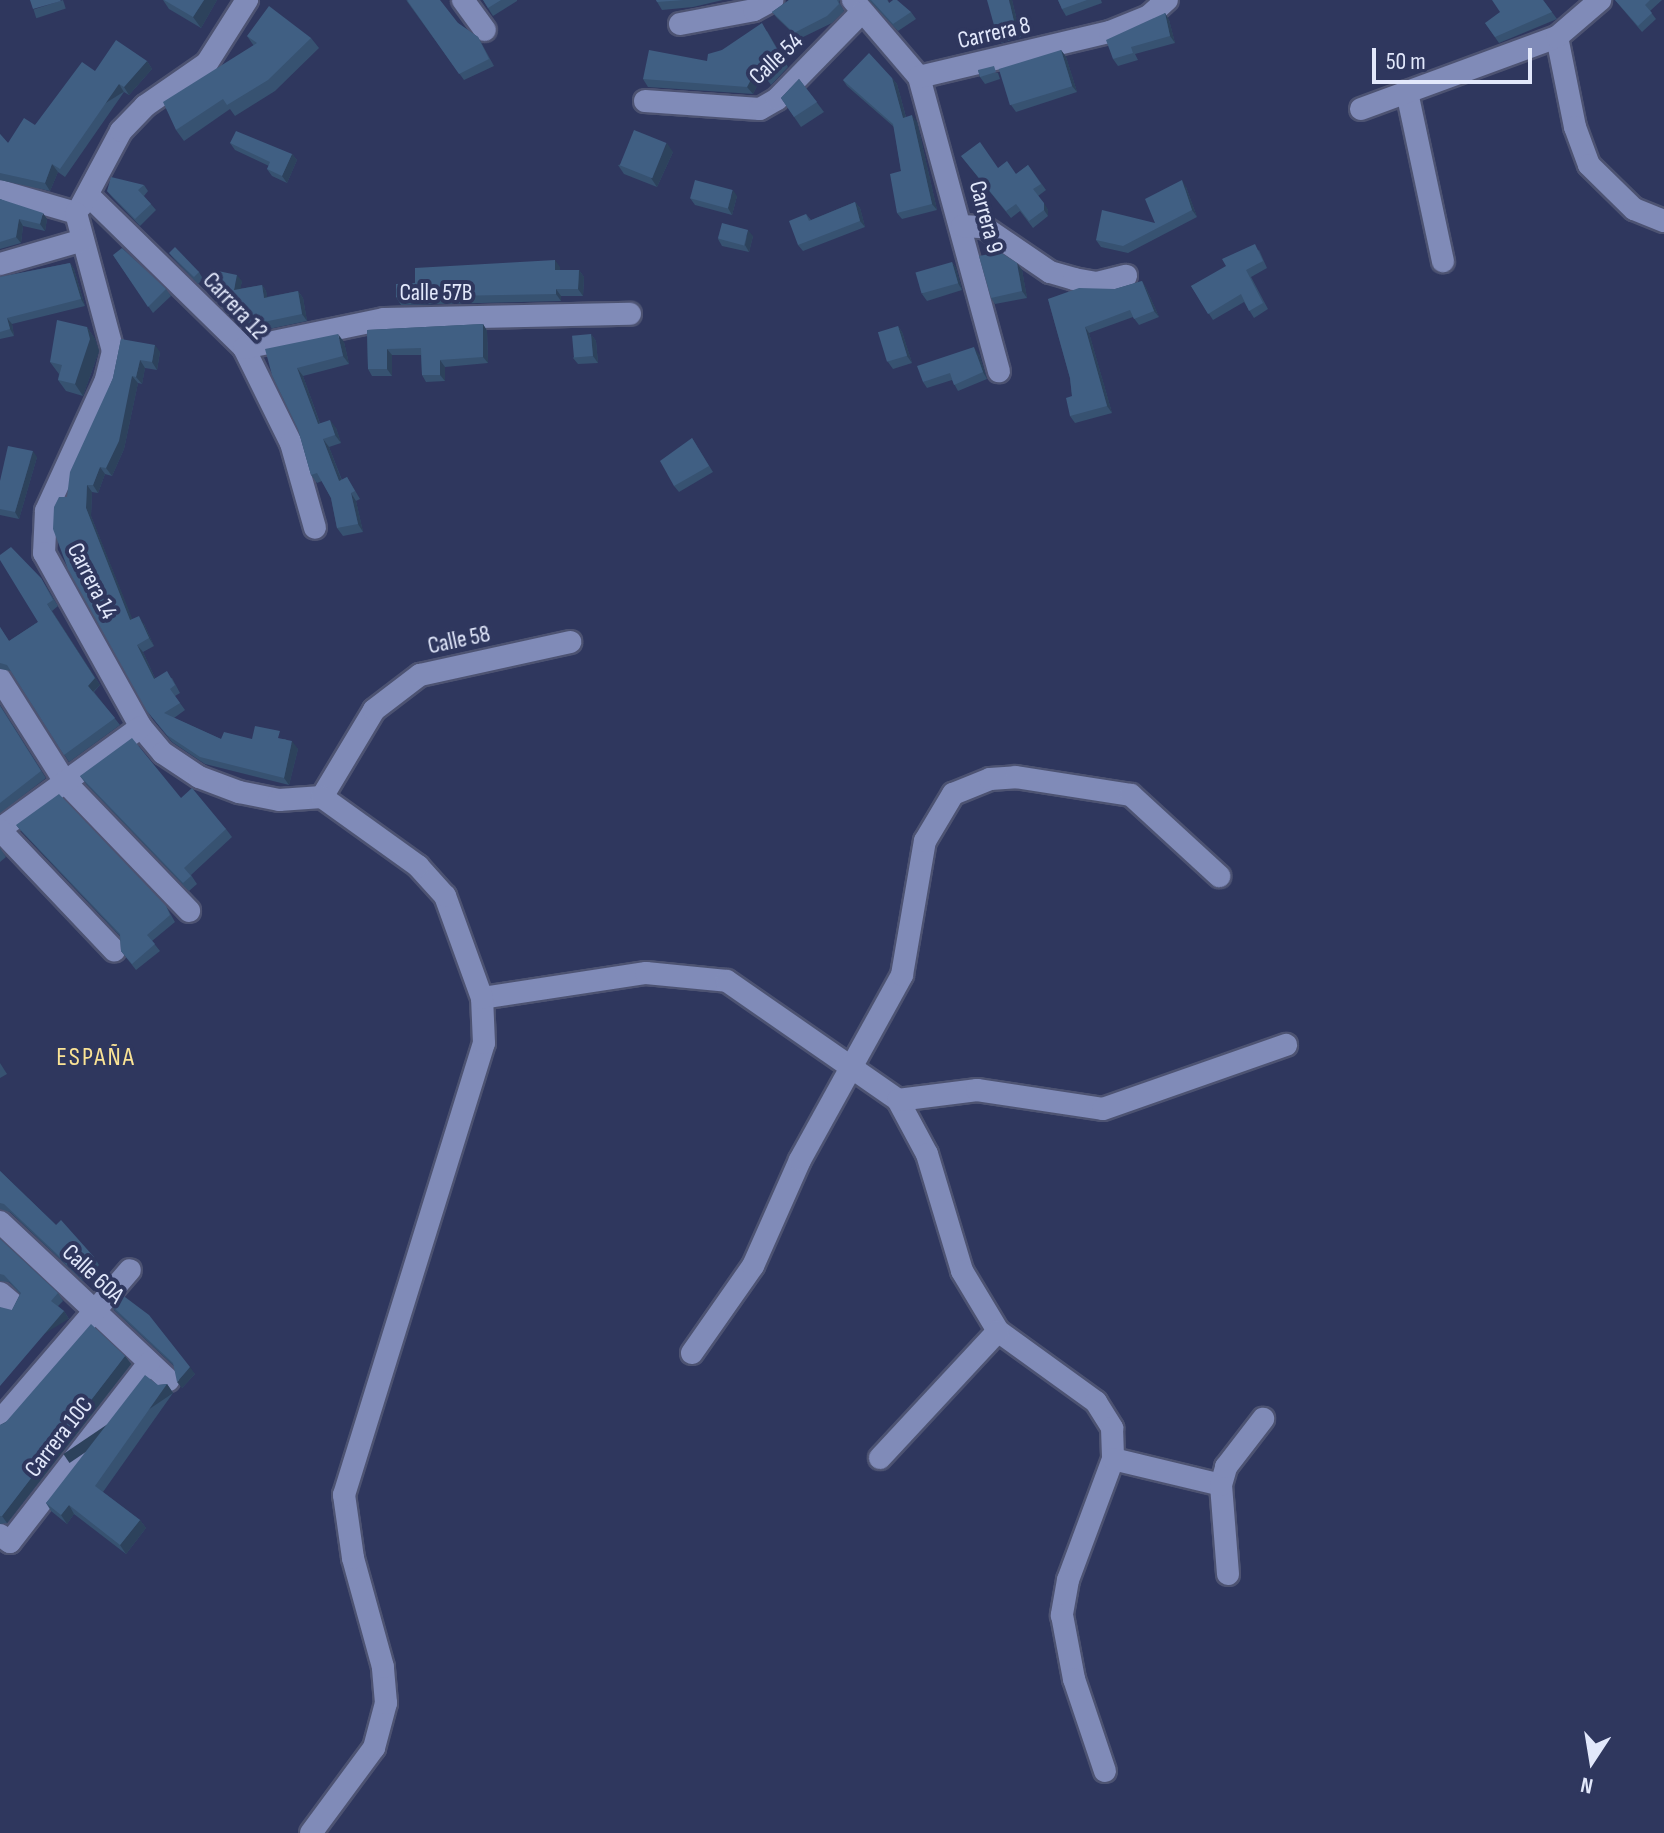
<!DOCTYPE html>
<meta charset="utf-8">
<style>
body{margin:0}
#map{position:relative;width:1664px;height:1833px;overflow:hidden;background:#2f375e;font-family:"Sofia Sans Condensed",sans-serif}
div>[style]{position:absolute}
.roads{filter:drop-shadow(2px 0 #4d5372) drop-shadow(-2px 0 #4d5372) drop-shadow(0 2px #4d5372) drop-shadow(0 -2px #4d5372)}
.street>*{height:22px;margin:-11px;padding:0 11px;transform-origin:11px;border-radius:11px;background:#808bb8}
.wall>*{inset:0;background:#375271;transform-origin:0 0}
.shaded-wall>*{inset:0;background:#2d425c;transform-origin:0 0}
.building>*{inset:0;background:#405f83;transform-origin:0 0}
span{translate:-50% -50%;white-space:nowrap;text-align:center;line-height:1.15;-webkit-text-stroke:8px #2f375e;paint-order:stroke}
.street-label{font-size:24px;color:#e2e8fb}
.neighbourhood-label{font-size:26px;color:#fae395;letter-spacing:2px}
.north{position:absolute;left:1552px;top:1721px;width:80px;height:80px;-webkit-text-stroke:6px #2f375e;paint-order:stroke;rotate:192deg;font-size:22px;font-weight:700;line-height:32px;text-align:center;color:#e2e8fb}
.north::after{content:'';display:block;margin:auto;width:28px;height:36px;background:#e2e8fb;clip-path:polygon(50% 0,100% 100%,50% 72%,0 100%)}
.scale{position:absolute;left:1372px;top:48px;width:160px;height:36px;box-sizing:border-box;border:4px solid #e2e8fb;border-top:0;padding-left:10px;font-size:24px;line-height:28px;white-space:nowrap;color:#e2e8fb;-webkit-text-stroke:6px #2f375e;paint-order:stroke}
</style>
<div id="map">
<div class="roads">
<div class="street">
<div style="left:463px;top:0;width:37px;rotate:54deg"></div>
<div style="left:853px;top:0;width:101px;rotate:49.4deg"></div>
<div style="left:919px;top:77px;width:305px;rotate:74.8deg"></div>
<div style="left:680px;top:24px;width:75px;rotate:-10.7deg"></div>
<div style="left:754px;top:10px;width:21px;rotate:-28deg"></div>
<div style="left:1557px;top:37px;width:92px;rotate:78.7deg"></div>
<div style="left:1575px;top:127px;width:40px;rotate:69.8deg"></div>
<div style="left:1589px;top:165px;width:63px;rotate:44.4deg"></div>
<div style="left:1634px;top:209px;width:32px;rotate:22deg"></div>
<div style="left:919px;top:77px;width:196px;rotate:-13.3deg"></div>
<div style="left:1110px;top:32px;width:42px;rotate:-22.3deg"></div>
<div style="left:1149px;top:16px;width:24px;rotate:-42deg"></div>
<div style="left:1407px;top:92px;width:173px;rotate:78deg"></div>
<div style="left:645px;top:101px;width:115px;rotate:4deg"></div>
<div style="left:760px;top:109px;width:20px;rotate:-30deg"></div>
<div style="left:777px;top:99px;width:120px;rotate:-45.7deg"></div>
<div style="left:1361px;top:109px;width:209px;rotate:-20.2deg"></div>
<div style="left:1557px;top:37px;width:57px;rotate:-40.7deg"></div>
<div style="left:0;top:191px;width:79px;rotate:16.1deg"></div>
<div style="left:88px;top:195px;width:219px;rotate:44.4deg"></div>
<div style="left:244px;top:348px;width:106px;rotate:63.7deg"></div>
<div style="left:291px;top:443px;width:88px;rotate:74.2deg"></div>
<div style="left:81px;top:206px;width:85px;rotate:-61.9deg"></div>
<div style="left:121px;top:131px;width:35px;rotate:-46deg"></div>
<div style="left:145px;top:106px;width:75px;rotate:-34.7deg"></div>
<div style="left:207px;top:63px;width:75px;rotate:-57.6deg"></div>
<div style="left:76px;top:213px;width:143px;rotate:75deg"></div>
<div style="left:113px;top:351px;width:32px;rotate:104deg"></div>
<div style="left:105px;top:382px;width:142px;rotate:114.6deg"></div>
<div style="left:46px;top:511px;width:42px;rotate:92.7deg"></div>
<div style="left:44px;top:553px;width:199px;rotate:60.9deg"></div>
<div style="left:141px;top:727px;width:34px;rotate:50deg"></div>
<div style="left:163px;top:753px;width:43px;rotate:33.7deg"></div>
<div style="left:199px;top:777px;width:43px;rotate:20.6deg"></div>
<div style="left:239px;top:792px;width:41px;rotate:11.3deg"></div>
<div style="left:279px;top:800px;width:43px;rotate:-4deg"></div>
<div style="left:962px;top:226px;width:22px;rotate:3deg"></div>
<div style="left:984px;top:227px;width:80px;rotate:34.3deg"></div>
<div style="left:1050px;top:272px;width:25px;rotate:16deg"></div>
<div style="left:1074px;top:279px;width:23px;rotate:10deg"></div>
<div style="left:1097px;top:283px;width:30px;rotate:-14deg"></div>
<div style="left:0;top:264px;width:86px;rotate:-16.1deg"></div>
<div style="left:244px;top:348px;width:143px;rotate:-11.7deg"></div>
<div style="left:384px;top:319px;width:246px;rotate:-1.2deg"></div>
<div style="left:0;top:679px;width:122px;rotate:57.7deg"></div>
<div style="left:65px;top:782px;width:179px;rotate:46.1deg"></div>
<div style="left:322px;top:797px;width:101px;rotate:-59.1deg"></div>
<div style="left:374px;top:710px;width:58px;rotate:-37.3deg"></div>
<div style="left:420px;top:675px;width:154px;rotate:-12.4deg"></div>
<div style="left:0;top:829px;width:174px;rotate:-35.9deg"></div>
<div style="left:0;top:830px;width:166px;rotate:46.5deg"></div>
<div style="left:482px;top:998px;width:166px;rotate:-8.7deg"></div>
<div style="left:646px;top:973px;width:81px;rotate:5.6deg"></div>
<div style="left:727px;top:981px;width:208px;rotate:34.8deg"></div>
<div style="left:898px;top:1100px;width:61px;rotate:61.8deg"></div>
<div style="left:927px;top:1154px;width:122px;rotate:73.3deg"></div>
<div style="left:962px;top:1271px;width:70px;rotate:59deg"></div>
<div style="left:998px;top:1331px;width:121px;rotate:35.9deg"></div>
<div style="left:1096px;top:1402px;width:31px;rotate:58deg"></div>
<div style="left:1112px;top:1428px;width:31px;rotate:88deg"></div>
<div style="left:1113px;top:1459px;width:129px;rotate:110.4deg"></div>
<div style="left:1068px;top:1580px;width:36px;rotate:100deg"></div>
<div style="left:1062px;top:1615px;width:65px;rotate:79.4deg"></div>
<div style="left:1074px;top:1679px;width:97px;rotate:71.4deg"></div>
<div style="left:898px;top:1100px;width:80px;rotate:-7.2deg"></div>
<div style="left:977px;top:1090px;width:127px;rotate:8.6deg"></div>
<div style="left:1103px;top:1109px;width:194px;rotate:-19.3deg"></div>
<div style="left:0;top:1222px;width:231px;rotate:43.2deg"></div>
<div style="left:0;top:1293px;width:17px;rotate:40deg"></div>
<div style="left:692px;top:1353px;width:106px;rotate:-55deg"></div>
<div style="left:753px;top:1266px;width:116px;rotate:-66.1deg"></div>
<div style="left:800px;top:1160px;width:211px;rotate:-61.1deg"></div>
<div style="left:902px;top:975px;width:136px;rotate:-80.3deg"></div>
<div style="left:925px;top:841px;width:55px;rotate:-59.2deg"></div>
<div style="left:953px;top:794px;width:40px;rotate:-22deg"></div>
<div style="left:990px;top:779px;width:26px;rotate:-4deg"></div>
<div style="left:1016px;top:777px;width:116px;rotate:8.9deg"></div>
<div style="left:1131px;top:795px;width:120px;rotate:42.6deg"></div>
<div style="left:0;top:1421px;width:199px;rotate:-49.3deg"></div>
<div style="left:880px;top:1458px;width:173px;rotate:-47.1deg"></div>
<div style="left:1113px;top:1459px;width:111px;rotate:13.5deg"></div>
<div style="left:0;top:1535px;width:12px;rotate:35deg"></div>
<div style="left:10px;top:1542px;width:227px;rotate:-52.2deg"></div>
<div style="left:1228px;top:1574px;width:89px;rotate:-94.5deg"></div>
<div style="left:1221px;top:1485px;width:19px;rotate:-74deg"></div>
<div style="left:1226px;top:1467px;width:61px;rotate:-52.4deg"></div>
<div style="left:311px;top:1833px;width:106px;rotate:-53.5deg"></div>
<div style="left:374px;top:1748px;width:47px;rotate:-75.1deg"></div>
<div style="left:386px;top:1703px;width:36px;rotate:-95deg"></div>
<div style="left:383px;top:1667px;width:113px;rotate:-105.4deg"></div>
<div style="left:353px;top:1558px;width:64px;rotate:-98.1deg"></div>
<div style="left:344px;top:1495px;width:473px;rotate:-72.8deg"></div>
<div style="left:484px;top:1043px;width:45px;rotate:-92.5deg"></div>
<div style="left:482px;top:998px;width:109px;rotate:-109.9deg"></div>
<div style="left:445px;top:896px;width:40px;rotate:-132deg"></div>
<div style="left:418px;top:866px;width:118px;rotate:-144.3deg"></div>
</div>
</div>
<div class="wall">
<div style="left:63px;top:0;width:9px;height:31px;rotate:72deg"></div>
<div style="clip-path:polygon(163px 0,217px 0,201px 28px,169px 9px)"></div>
<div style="clip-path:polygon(406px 0,458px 23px,478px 37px,494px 66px,464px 80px)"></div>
<div style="clip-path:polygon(483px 0,517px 0,517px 1px,493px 16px)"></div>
<div style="clip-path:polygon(656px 0,723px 0,693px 7px,662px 10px)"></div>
<div style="clip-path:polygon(789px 0,840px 0,839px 2px,844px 11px,832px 23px,799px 39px,777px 18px,772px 12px)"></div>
<div style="clip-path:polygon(869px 0,888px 0,889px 3px,911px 12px,916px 19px,898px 31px)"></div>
<div style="clip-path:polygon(1012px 0,1021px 37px,1001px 43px,997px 36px)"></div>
<div style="clip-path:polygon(1058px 0,1101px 0,1102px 3px,1066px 16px,1062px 9px)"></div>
<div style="clip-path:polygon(1543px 0,1557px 19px,1499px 43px,1485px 23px)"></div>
<div style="clip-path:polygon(1615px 0,1662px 0,1650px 11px,1656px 19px,1642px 32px)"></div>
<div style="clip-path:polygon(1165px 13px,1169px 20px,1175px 43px,1135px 54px,1138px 60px,1118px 66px,1113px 59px)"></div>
<div style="clip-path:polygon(767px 31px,788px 67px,771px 85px,763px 74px,753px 94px,648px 87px,643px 79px,707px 61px,722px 50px)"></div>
<div style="clip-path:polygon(247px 36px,311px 38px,319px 48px,275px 91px,235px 116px,230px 109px,184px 141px,176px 130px,254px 46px)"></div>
<div style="clip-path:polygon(1061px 50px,1066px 57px,1077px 92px,1016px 112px,1011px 105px)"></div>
<div style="clip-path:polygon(147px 61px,152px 69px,129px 95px,124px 92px,65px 177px,58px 172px,50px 191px,0 180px,0 134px,8px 143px,35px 125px,95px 71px)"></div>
<div style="clip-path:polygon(978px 70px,998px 73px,1000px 79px,985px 84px,980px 77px)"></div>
<div style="clip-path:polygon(892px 78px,897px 84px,906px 117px,917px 122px,937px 210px,902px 219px,897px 213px,901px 171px,894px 127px,847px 86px,843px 80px)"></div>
<div style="clip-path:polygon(799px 79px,824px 112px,801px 127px,781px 98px)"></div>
<div style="clip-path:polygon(230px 143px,292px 154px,297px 160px,287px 183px,272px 176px,267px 169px,269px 166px,235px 150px)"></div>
<div style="clip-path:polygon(673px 152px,657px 187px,624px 174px,618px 165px)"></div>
<div style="clip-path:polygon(961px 156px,1016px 174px,1028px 165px,1046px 190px,1038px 196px,1048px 210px,1048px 216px,1033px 228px,1020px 211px,1011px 218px)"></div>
<div style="clip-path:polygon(144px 185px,148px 191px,144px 196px,156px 210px,140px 226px,112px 197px,107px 191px)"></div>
<div style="clip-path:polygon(1186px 187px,1197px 217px,1128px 253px,1101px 247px,1096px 240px,1155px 223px)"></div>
<div style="clip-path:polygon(737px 196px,732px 215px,695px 205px,690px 198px)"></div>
<div style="clip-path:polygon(0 199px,47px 219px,45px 231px,23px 226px,21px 243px,0 249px)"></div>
<div style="clip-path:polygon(855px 202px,860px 208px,865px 227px,803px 251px,798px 245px,806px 214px,811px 220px)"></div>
<div style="clip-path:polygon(753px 236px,749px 252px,722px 246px,718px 239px)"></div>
<div style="clip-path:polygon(1259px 250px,1267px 268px,1251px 277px,1268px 309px,1254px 318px,1244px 302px,1213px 320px,1191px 286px)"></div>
<div style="clip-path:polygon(169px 253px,199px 272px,203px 279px,198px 284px,174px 259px)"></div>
<div style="clip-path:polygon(113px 255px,166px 289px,171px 296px,153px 313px)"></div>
<div style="clip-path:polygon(952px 262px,956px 268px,962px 290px,927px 301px,922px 294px)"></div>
<div style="clip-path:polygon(70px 263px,74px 269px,85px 306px,12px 324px,14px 336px,0 339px,0 277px)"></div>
<div style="clip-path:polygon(560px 267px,560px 270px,579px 270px,584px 277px,583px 296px,561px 296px,561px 301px,401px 305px,396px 297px,415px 283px)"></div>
<div style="clip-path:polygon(1022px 270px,1027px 298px,995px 304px,991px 298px)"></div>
<div style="clip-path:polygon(242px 281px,240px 289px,262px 285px,266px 291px,267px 297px,298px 291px,303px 298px,307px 321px,264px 330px,238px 322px,218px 303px,214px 297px)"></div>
<div style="clip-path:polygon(1142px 281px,1146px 288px,1159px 317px,1139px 325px,1133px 317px,1089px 333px,1112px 413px,1075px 423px,1070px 416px,1072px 396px,1070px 378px,1048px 299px,1115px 289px)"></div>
<div style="clip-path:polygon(483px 324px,487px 331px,488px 363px,445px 367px,445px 381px,426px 382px,422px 375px,421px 355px,392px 355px,392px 376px,372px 376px,368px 369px,367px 330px)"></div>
<div style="clip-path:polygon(898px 326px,902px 332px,912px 363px,893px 369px,888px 362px)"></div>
<div style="clip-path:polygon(87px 327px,95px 339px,99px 351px,83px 396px,66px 391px,58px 380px,59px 374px,50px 362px)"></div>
<div style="clip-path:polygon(591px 334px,596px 341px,598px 363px,578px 364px,573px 358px)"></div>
<div style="clip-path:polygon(121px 339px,160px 352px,157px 370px,145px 368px,142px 384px,138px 383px,124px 449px,112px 476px,105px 474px,98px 493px,92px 492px,91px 516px,132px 619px,144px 624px,154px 646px,143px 652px,155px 678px,172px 678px,180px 693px,175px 696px,185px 710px,174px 718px,221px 739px,285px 739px,298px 749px,289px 785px,205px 764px,172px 742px,147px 711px,67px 497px,113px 378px)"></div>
<div style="clip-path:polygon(344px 342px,349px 364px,303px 376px,320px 423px,336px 428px,341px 443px,329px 447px,342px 480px,347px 477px,360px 499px,356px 501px,363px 532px,343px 536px,337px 528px,331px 498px,322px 481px,317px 483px,311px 475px,298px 429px,272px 375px)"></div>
<div style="clip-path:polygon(979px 354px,987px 379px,958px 391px,952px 380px,927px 388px,923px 382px)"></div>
<div style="clip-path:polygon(692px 438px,713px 472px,679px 492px,674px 486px)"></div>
<div style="clip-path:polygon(37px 457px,19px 519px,0 515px,0 481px)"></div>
<div style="clip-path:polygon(41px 578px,58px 606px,52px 611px,100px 685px,94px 692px,120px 725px,69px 762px,11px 671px,0 669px,0 627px,9px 641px,38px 622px)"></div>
<div style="clip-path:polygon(0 705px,46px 778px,0 813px)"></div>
<div style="clip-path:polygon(80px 776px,181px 798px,226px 829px,232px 837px,191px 875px,197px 884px,189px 891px,86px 784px)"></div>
<div style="clip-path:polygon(16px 825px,166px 906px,175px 922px,152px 941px,160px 951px,136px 970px,121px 951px,120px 936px,21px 831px)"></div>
<div style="clip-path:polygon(0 848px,6px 857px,0 862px)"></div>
<div style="clip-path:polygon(0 1063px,7px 1074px,0 1078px)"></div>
<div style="clip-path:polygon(0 1171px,56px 1225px,94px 1257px,99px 1265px,83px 1281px,10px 1212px,0 1209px)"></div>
<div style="clip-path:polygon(0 1239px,58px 1293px,63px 1301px,58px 1306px,64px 1311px,69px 1319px,12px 1310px,20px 1294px,9px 1282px,0 1281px)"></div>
<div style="clip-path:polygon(111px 1305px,195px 1374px,182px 1388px,174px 1366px,115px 1311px)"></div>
<div style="clip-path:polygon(125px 1356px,131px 1364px,7px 1523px,0 1524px,0 1425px)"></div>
<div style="clip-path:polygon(167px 1384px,173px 1393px,103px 1492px,140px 1520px,146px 1528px,126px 1554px,74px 1514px,67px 1524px,51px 1511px,46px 1503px,158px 1385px)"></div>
</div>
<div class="shaded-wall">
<div style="clip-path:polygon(204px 0,217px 0,201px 28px,193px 17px)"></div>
<div style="clip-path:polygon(1009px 0,1012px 0,1021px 37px,1016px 30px)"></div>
<div style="clip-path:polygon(1165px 13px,1169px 20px,1175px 43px,1170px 36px)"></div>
<div style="clip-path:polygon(1061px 50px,1066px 57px,1077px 92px,1072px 86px)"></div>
<div style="clip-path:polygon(147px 61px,152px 69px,129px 95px,124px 87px)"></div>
<div style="clip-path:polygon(758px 66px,763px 74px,753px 94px,747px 87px)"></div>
<div style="clip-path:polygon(892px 78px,897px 84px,908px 125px,903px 118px)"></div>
<div style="left:119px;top:84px;width:9px;height:103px;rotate:58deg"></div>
<div style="clip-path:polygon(912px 115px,917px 122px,937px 210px,932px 204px)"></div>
<div style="clip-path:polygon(667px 143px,673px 152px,657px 187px,651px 178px)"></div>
<div style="clip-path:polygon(292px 154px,297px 160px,287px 183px,282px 176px)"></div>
<div style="clip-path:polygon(52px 164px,58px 172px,50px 191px,45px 183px)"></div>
<div style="clip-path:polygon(1182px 180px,1186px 187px,1197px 217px,1192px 210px)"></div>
<div style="clip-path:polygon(733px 190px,737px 196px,732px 215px,728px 208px)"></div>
<div style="clip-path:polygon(855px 202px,860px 208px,865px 227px,860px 221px)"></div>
<div style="clip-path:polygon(1044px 203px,1048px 210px,1048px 216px,1044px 210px)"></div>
<div style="clip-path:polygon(43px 213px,47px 219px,45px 231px,40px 224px)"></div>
<div style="clip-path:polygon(19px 219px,23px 226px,21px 243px,16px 237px)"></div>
<div style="clip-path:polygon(748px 230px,753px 236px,749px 252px,745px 245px)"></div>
<div style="clip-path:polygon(555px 260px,560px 267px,560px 277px,555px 270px)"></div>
<div style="clip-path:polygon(952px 262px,956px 268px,962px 290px,958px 283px)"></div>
<div style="clip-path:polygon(70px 263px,74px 269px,85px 306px,81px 299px)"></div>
<div style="clip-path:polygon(1017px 263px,1022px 270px,1027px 298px,1022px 291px)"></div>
<div style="clip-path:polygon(579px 270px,584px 277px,583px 296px,578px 289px)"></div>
<div style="clip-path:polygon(237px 275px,242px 281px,239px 296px,234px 290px)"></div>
<div style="clip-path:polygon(1142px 281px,1146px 288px,1159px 317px,1154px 311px)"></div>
<div style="clip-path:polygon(262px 285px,266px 291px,269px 305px,264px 298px)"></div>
<div style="clip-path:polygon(556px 289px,561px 296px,561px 301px,556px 294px)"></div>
<div style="clip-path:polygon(298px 291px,303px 298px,307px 321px,302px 314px)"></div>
<div style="clip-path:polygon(7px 318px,12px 324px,14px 336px,10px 329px)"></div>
<div style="clip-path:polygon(483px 324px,487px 331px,488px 363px,483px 357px)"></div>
<div style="clip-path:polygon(898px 326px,902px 332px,912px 363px,907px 356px)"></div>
<div style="clip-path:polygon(87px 327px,95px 339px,99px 351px,83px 396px,75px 384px)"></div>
<div style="clip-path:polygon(1085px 327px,1089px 333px,1112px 413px,1107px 406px)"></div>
<div style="clip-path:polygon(338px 334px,344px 342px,349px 364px,343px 356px)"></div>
<div style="clip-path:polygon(591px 334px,596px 341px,598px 363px,593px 356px)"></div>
<div style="clip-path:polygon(155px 345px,160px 352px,157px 370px,152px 362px)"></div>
<div style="clip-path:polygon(974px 347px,979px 354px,987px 379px,983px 372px)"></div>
<div style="clip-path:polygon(387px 349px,392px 355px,392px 376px,387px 369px)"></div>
<div style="clip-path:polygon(140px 360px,145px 368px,142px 384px,136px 377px)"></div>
<div style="clip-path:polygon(440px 360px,445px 367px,445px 381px,440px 375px)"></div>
<div style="clip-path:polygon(297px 368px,303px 376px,323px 432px,318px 424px)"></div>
<div style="clip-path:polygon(132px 376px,138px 383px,124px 449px,112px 476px,106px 468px)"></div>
<div style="clip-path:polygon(330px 420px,336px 428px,341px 443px,335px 435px)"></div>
<div style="clip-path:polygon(323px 439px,329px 447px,345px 489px,339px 481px)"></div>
<div style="clip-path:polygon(33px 451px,37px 457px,19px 519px,15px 512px)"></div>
<div style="clip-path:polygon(100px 467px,105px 474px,98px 493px,93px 485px)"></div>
<div style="clip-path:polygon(87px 485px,92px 492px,91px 516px,136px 628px,130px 620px,86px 508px)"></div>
<div style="clip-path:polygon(351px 493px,356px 501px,363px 532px,358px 524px)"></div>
<div style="clip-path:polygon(47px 604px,100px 685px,93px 692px,88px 686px)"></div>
<div style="clip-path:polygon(139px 616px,144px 624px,154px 646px,149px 638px)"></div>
<div style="clip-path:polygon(137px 645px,143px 652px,159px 687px,154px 679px)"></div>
<div style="clip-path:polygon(292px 741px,298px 749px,289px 785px,284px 778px)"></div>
<div style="left:64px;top:1311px;width:9px;height:99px;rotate:58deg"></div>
<div style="clip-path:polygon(125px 1356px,131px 1364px,7px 1523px,2px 1516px)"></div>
<div style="clip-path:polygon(190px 1367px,195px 1374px,182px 1388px,177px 1382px)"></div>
<div style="left:167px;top:1384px;width:11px;height:125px;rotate:56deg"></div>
<div style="clip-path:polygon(69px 1505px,74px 1514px,67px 1524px,61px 1515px)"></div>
<div style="clip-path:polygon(140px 1520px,146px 1528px,126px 1554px,120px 1545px)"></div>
</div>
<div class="building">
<div style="clip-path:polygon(30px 0,60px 0,61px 1px,33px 9px)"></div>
<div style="clip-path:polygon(164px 0,204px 0,193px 17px)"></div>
<div style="clip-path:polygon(407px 0,440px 0,458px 23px,478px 37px,489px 59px,459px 74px)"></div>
<div style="clip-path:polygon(483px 0,501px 0,488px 8px)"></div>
<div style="clip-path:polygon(656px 0,684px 0,657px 2px)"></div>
<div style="clip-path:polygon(789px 0,837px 0,839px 4px,827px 16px,794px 33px,772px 12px)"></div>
<div style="clip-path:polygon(871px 0,887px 0,889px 3px,893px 0,897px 0,911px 12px,893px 24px)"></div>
<div style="clip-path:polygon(987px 0,1009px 0,1016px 30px,997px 36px)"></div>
<div style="clip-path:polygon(1058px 0,1087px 0,1062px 9px)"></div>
<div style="clip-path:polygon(1492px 0,1543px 0,1552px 12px,1495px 37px,1485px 23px,1500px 12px)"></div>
<div style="clip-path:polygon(1615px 0,1650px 0,1645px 5px,1652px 13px,1638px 26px)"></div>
<div style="clip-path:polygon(269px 6px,311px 38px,268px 80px,227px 105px,223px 99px,176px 130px,163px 102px,257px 43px,247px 36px)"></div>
<div style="clip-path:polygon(1165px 13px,1170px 36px,1131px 47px,1133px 53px,1113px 59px,1106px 40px)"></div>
<div style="clip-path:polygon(762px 23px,783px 60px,766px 77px,758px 66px,747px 87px,643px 79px,649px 50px,707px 61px,708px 54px,722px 50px)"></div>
<div style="clip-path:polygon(116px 40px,147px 61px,124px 87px,119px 84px,60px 169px,52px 164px,45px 183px,0 173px,0 134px,8px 143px,24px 118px,35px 125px,82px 62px,95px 71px)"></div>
<div style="left:1061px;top:50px;width:38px;height:65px;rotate:73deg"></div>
<div style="clip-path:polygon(869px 53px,892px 78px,903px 118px,912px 115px,932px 204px,897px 213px,890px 174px,901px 171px,893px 124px,843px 80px)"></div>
<div style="clip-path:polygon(994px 66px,996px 72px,980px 77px,978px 70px)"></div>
<div style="clip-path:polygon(799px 79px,817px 102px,794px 117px,781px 98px)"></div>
<div style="left:634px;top:130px;width:35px;height:38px;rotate:22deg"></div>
<div style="clip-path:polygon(236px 131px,292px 154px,282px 176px,267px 169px,270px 162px,230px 143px)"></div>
<div style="clip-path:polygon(980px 142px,998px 168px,1007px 161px,1016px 174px,1028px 165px,1041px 184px,1033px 189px,1044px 203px,1044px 210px,1029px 221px,1016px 204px,1006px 211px,961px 156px)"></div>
<div style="clip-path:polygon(111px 177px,144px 185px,138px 190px,151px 204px,135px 219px,107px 191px)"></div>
<div style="left:695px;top:180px;width:39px;height:19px;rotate:15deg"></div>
<div style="clip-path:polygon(1182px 180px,1192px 210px,1123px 246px,1096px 240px,1102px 210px,1155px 223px,1145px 199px)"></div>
<div style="clip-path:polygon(0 199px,43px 213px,40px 224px,19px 219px,16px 237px,0 242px)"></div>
<div style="clip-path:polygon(855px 202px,860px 221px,798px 245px,789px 221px,806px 214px,809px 221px)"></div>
<div style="left:722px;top:223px;width:27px;height:16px;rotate:15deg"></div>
<div style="clip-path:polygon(1255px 244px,1263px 261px,1246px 270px,1263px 303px,1249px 311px,1241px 294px,1208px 314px,1191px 286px,1226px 266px,1222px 259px)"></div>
<div style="clip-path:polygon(175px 247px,199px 272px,194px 277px,169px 253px)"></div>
<div style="clip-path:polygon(122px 248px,166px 289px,148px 307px,113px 255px)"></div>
<div style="clip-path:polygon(1000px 252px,1017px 263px,1022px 291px,991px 298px,979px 256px)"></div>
<div style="clip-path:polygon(555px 260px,555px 270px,579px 270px,578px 289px,556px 289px,556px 294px,396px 297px,396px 284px,415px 283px,415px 268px)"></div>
<div style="left:952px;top:262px;width:22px;height:38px;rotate:74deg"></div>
<div style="clip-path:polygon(70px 263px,81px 299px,7px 318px,10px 329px,0 332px,0 277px)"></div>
<div style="clip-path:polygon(218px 271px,237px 275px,234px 290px,262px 285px,264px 298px,298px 291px,302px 314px,259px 323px,233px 316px,214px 297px)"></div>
<div style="clip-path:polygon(1142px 281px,1154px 311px,1134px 319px,1130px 310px,1085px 327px,1107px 406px,1070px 416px,1066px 398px,1072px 396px,1070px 378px,1048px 299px,1079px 288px,1115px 289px)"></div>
<div style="clip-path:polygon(57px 320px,87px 327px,90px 339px,75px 384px,58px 380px,62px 365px,50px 362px)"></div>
<div style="clip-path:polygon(483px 324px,483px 357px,440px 360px,440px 375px,422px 375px,421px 348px,387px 349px,387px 369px,368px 369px,367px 330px)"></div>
<div style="left:898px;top:326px;width:31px;height:21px;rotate:73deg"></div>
<div style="clip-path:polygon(338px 334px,343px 356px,297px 368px,318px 424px,330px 420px,335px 435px,323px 439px,339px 481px,347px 477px,355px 491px,351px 493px,358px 524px,337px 528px,331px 498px,317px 473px,311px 475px,298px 429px,272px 375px,265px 349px)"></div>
<div style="left:591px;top:334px;width:22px;height:19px;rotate:85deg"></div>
<div style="clip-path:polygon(121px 339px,155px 345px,152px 362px,140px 360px,136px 377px,132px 376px,119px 441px,106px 468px,100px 467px,93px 485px,87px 485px,86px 508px,130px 620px,139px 616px,149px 638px,137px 645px,154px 679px,167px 671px,175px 685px,170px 689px,180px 703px,164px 713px,221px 739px,224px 732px,252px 739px,255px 726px,280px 731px,278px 738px,292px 741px,284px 778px,200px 757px,167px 735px,147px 711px,68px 569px,53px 529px,54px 507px,59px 497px,67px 497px,70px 472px,113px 378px)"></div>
<div style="clip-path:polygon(974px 347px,983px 372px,954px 385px,950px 373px,923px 382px,917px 366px)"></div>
<div style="clip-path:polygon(692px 438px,709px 466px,674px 486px,660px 461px)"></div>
<div style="clip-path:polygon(8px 446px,33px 451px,15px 512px,0 509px,0 481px)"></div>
<div style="clip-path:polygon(11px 547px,41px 578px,53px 600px,47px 604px,95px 678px,88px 686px,115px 718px,64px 755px,7px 665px,0 663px,0 627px,9px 641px,38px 622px,0 560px,0 555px)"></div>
<div style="clip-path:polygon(0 706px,41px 771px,0 803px)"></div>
<div style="clip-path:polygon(132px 738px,181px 798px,192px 788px,226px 829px,184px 868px,191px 876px,183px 883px,80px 776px)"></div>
<div style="clip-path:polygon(59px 794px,166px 906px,170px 915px,147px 935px,155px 944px,132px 964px,121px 951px,120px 934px,16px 825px)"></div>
<div style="clip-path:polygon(0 1171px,56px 1225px,61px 1220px,94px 1257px,78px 1274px,4px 1204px,0 1203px)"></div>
<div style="clip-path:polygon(0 1239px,58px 1293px,51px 1301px,64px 1311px,0 1386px,0 1307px,12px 1310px,21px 1293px,4px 1275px,0 1274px)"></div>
<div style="clip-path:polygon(121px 1294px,149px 1315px,190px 1367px,177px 1382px,173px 1363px,111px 1305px)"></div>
<div style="clip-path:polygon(91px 1324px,125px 1356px,2px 1516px,0 1516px,0 1425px,5px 1423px)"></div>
<div style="clip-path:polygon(145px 1375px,158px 1385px,167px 1384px,95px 1486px,140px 1520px,120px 1545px,69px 1505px,61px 1515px,46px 1503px)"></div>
</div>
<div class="street-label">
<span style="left:994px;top:33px;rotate:-13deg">Carrera 8</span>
<span style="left:776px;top:59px;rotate:-43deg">Calle 54</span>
<span style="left:986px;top:217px;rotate:75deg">Carrera 9</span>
<span style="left:436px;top:293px">Calle 57B</span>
<span style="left:235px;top:306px;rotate:47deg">Carrera 12</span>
<span style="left:92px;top:581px;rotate:63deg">Carrera 14</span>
<span style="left:459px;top:640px;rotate:-12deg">Calle 58</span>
<span style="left:93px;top:1274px;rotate:43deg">Calle 60A</span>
<span style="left:59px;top:1437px;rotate:-52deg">Carrera 10C</span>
</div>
<div class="neighbourhood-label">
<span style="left:96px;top:1058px">ESPAÑA</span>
</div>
<div class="north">N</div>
<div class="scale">50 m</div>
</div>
